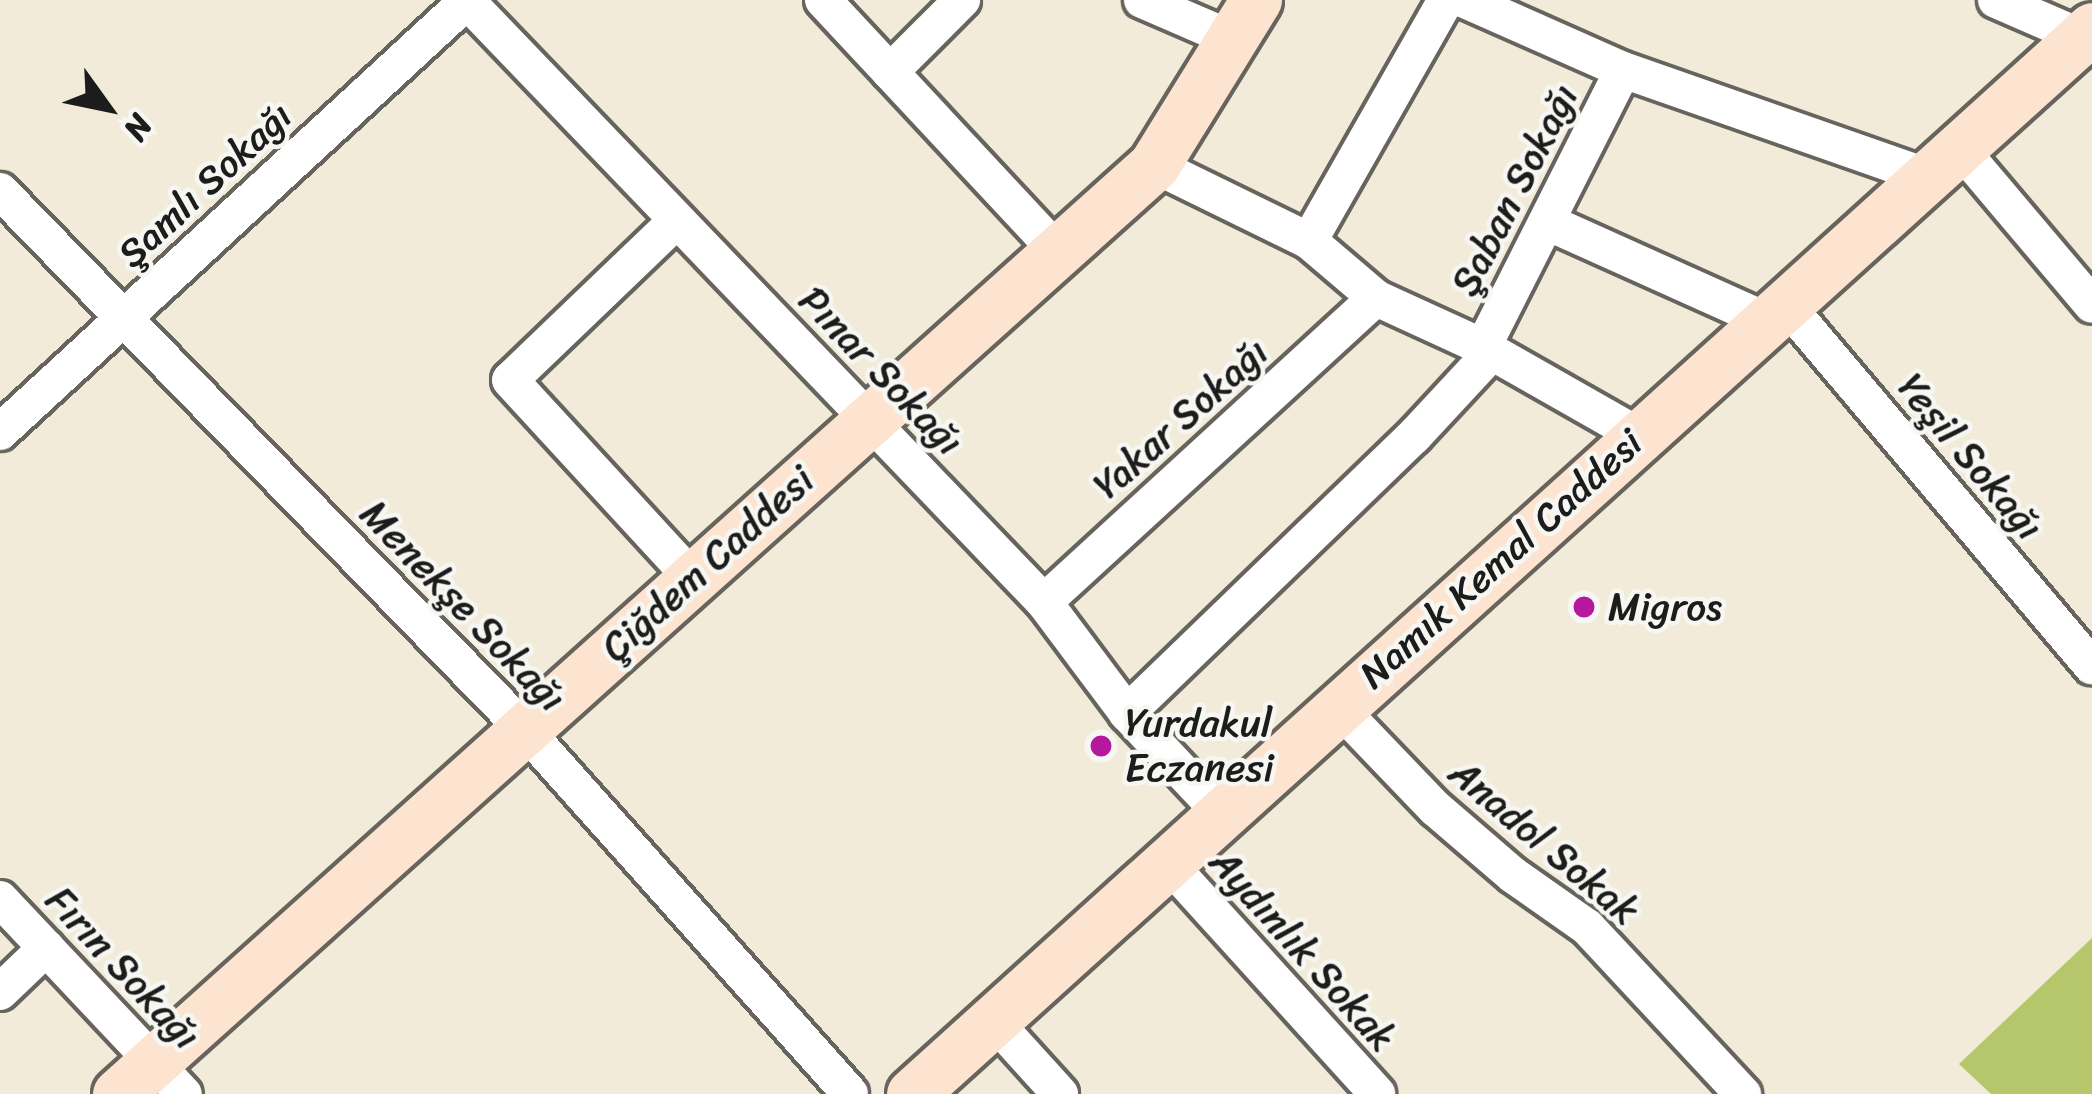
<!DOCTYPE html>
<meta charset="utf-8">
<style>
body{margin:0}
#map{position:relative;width:2092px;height:1094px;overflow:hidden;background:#f2ebd9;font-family:Sriracha,sans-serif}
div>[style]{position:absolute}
.green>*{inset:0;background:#b5c76a}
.roads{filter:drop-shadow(3px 0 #67645e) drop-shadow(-3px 0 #67645e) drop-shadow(0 3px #67645e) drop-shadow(0 -3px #67645e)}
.street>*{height:36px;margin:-18px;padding:0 18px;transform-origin:18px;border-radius:18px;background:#fff}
.secondary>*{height:51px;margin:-25.5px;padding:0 25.5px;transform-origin:25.5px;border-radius:25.5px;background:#fde4d0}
.dots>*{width:33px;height:33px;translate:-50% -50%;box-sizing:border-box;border:6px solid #f6f6f2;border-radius:50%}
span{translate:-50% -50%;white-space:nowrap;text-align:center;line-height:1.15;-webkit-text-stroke:9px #f6f6f2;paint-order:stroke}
.street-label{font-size:39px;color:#1c1c1c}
.poi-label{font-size:39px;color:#1c1c1c}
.left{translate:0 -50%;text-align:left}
.north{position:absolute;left:48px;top:48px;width:120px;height:120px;-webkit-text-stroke:9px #f6f6f2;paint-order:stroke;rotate:123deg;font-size:33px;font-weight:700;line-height:48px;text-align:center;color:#1c1c1c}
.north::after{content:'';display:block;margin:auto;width:42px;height:54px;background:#1c1c1c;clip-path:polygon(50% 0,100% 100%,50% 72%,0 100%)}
</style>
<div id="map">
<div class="green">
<div style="clip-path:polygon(2092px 938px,2092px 1094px,1991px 1094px,1959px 1064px)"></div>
</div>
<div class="roads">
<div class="street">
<div style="left:466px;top:0;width:835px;rotate:46.17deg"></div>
<div style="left:1044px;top:602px;width:139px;rotate:53.2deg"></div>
<div style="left:1127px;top:713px;width:137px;rotate:46.8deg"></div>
<div style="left:823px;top:0;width:343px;rotate:47deg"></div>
<div style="left:1142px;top:0;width:98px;rotate:23.4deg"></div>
<div style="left:1465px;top:0;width:173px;rotate:23.9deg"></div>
<div style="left:1623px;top:70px;width:318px;rotate:19.3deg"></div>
<div style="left:1996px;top:0;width:93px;rotate:23.5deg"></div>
<div style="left:890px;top:72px;width:102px;rotate:-45deg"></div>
<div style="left:1957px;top:145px;width:209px;rotate:49.8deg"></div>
<div style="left:1154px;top:165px;width:173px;rotate:26.1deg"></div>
<div style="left:1309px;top:241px;width:88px;rotate:40.4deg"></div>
<div style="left:1376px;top:298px;width:118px;rotate:24.6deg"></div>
<div style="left:1483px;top:347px;width:178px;rotate:29.6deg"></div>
<div style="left:0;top:191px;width:751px;rotate:45.76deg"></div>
<div style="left:524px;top:729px;width:489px;rotate:48.2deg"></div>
<div style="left:675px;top:222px;width:228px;rotate:136.2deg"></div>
<div style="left:510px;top:380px;width:269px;rotate:47.4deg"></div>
<div style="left:1547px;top:222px;width:239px;rotate:24.2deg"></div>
<div style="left:1309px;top:241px;width:277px;rotate:-60.4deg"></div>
<div style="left:1784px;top:302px;width:477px;rotate:49.8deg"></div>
<div style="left:1483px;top:347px;width:310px;rotate:-63.2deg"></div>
<div style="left:0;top:432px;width:635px;rotate:-42.7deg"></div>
<div style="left:1044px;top:602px;width:450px;rotate:-42.5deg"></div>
<div style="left:1338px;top:707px;width:140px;rotate:46.2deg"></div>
<div style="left:1435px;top:808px;width:103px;rotate:40.7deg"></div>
<div style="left:1513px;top:875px;width:90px;rotate:35.1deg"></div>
<div style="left:1587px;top:927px;width:229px;rotate:47deg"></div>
<div style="left:1127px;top:713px;width:399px;rotate:-44deg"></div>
<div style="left:1414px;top:436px;width:115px;rotate:-47.1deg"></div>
<div style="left:1167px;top:862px;width:313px;rotate:47.8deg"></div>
<div style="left:0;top:899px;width:268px;rotate:46.7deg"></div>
<div style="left:0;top:992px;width:64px;rotate:-43.7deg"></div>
<div style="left:993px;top:1020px;width:100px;rotate:47.8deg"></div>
</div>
<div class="secondary">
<div style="left:118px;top:1094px;width:1392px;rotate:-41.88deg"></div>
<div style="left:1154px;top:165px;width:194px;rotate:-58.3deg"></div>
<div style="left:912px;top:1094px;width:1590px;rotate:-42.09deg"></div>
</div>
</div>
<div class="dots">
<div style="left:1584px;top:607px;background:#b5179e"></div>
<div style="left:1101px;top:746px;background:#b5179e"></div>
</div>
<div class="street-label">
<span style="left:205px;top:185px;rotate:-43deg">Şamlı Sokağı</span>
<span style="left:1515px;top:190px;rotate:-63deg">Şaban Sokağı</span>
<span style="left:881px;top:371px;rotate:46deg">Pınar Sokağı</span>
<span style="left:1181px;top:419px;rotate:-42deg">Yakar Sokağı</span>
<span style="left:1970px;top:457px;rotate:50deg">Yeşil Sokağı</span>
<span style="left:1501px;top:559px;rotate:-42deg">Namık Kemal Caddesi</span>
<span style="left:708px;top:564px;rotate:-42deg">Çiğdem Caddesi</span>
<span style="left:463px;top:606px;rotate:46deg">Menekşe Sokağı</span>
<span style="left:1544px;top:842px;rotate:40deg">Anadol Sokak</span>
<span style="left:1303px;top:950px;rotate:48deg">Aydınlık Sokak</span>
<span style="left:123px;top:968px;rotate:47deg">Fırın Sokağı</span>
</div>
<div class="poi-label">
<span class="left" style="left:1608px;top:607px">Migros</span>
<span class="left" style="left:1125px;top:746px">Yurdakul<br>Eczanesi</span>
</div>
<div class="north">N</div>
</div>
